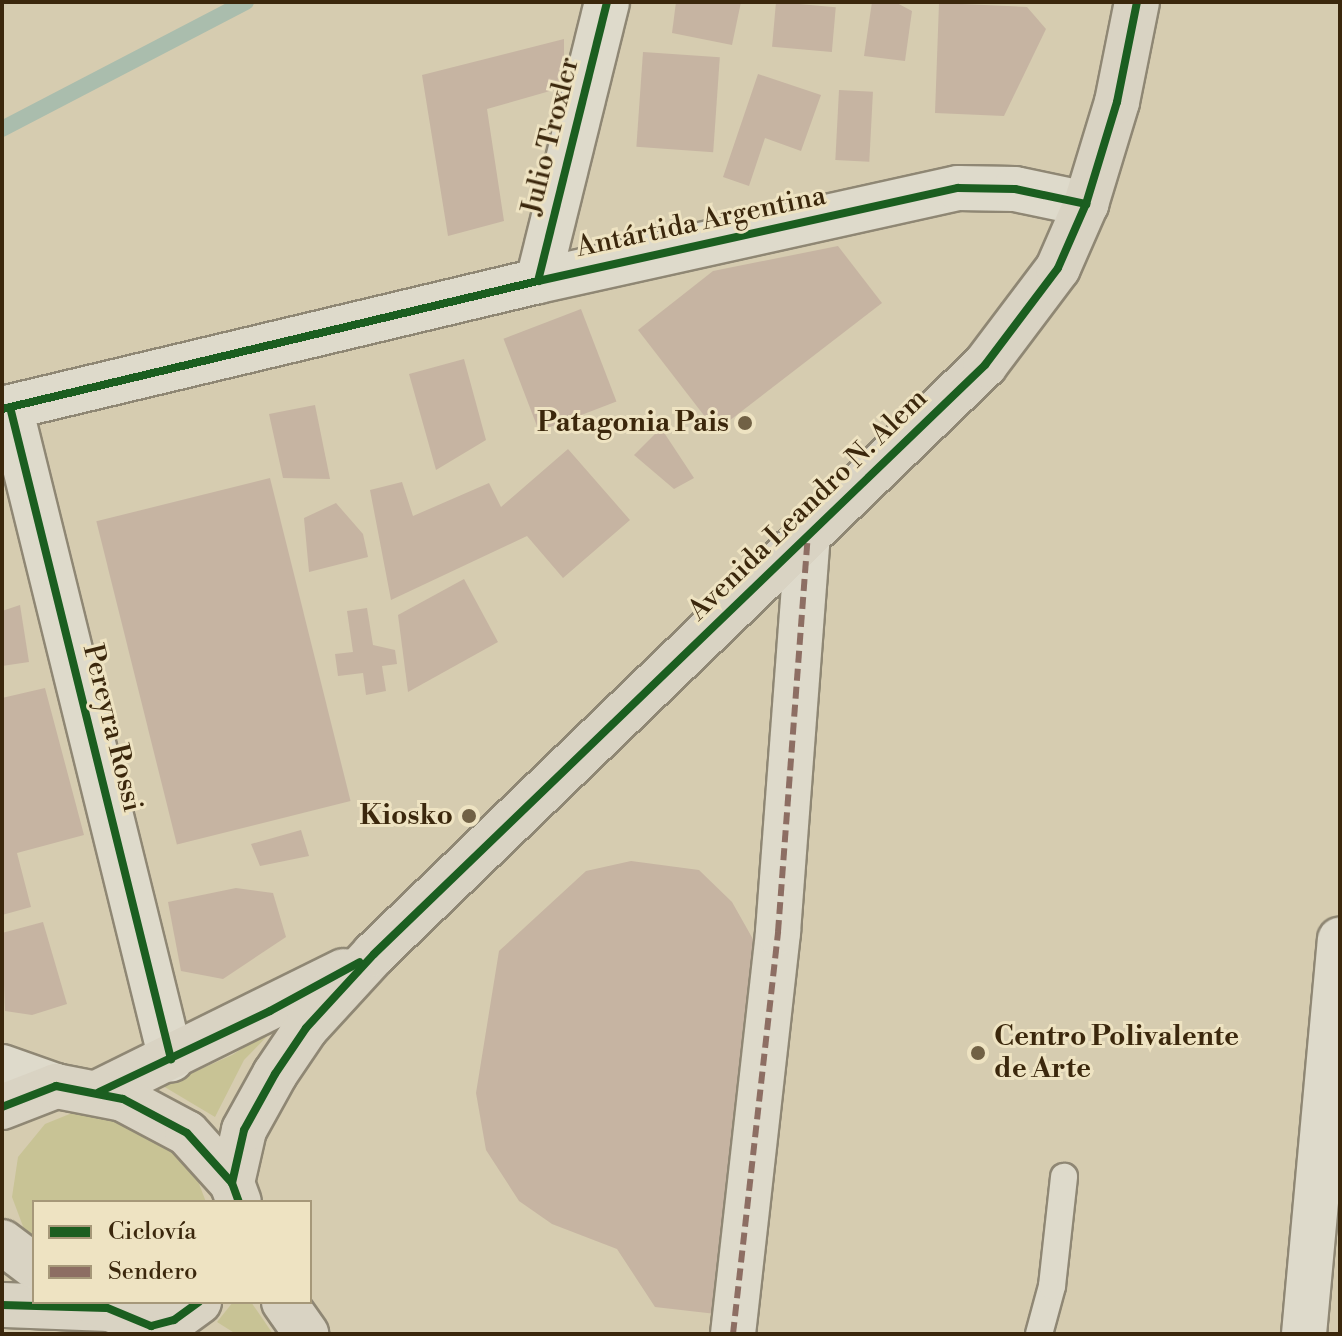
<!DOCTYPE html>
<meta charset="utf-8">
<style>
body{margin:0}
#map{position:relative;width:1342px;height:1336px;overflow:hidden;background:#d6ccb0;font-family:"Libre Bodoni",serif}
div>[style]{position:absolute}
.green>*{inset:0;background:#c8c395}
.stream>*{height:16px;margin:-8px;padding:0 8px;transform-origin:8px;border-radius:8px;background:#aabdad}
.building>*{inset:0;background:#c6b4a2;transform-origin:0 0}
.roads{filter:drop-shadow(2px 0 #8f8774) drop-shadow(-2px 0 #8f8774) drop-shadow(0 2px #8f8774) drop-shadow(0 -2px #8f8774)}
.lane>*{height:26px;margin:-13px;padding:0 13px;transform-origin:13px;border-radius:13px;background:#dedacb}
.street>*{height:44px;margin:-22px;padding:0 22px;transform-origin:22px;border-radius:22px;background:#dedacb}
.secondary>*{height:44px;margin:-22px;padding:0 22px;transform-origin:22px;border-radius:22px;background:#dedacb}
.primary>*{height:44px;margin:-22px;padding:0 22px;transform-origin:22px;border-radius:22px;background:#d9d3c3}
.highway>*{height:44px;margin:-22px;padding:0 22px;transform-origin:22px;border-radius:22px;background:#d9d3c3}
.quiet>*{height:6px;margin-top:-3px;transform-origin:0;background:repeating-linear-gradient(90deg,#8d6e63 0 12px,transparent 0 18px)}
.cycleway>*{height:8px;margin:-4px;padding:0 4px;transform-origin:4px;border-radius:4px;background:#1b5e20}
.dots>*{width:22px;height:22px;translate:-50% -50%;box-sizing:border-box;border:4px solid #eee3c2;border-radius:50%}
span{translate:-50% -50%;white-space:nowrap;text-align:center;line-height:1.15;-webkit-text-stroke:6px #eee3c2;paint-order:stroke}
.street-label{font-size:28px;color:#3b270c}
.poi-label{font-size:28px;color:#3b270c;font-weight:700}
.right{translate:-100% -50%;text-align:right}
.left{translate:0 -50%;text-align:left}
.frame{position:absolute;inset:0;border:4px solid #3b270c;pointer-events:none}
.legend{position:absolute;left:32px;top:1200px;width:280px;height:104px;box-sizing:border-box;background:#eee3c2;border:2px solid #a69879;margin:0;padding:10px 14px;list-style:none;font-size:24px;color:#3b270c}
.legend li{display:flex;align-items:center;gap:16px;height:40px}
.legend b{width:40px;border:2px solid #a69879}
</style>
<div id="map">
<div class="green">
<div style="clip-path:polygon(277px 1026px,244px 1060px,215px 1117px,163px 1086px,232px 1055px)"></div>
<div style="clip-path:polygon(77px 1111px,95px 1111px,147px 1133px,193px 1168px,206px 1202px,34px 1202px,34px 1238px,24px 1229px,12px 1197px,18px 1157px,45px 1124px)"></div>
<div style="clip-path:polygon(233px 1302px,251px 1302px,273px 1334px,236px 1334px,217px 1322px)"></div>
</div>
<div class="stream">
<div style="left:2px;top:129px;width:275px;rotate:-27.5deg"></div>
</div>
<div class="building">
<div style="clip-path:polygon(676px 2px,741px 2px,732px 45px,672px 33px)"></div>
<div style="left:776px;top:2px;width:60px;height:45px;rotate:5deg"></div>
<div style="clip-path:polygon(872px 2px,895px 2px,912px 11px,905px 61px,864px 56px)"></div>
<div style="clip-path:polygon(939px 3px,1027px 7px,1046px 29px,1004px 116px,935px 113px)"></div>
<div style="clip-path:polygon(564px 39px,564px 87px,487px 109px,504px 221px,448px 236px,422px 75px)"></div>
<div style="left:643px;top:52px;width:77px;height:95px;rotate:4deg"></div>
<div style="clip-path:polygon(758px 74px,821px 95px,801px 151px,765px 138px,749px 186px,723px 177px)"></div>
<div style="left:839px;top:90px;width:34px;height:70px;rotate:3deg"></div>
<div style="clip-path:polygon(838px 246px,882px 303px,716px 431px,638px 330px,713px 271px)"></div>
<div style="left:581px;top:309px;width:99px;height:83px;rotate:69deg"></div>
<div style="clip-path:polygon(464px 359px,486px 440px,436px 470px,409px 374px)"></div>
<div style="clip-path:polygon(315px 405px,330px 479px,283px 478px,269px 414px)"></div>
<div style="clip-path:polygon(661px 428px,694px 478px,674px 489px,634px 455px)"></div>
<div style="clip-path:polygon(568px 449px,630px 520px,563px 578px,527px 536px,391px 600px,370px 490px,402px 482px,413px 516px,489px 483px,501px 507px)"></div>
<div style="left:270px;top:478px;width:333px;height:179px;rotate:76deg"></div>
<div style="clip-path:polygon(336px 503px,363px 534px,368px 557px,309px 572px,304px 518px)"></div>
<div style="clip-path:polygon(464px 579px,498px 642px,408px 692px,398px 615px)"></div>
<div style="clip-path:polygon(20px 605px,29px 662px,2px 666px,2px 611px)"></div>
<div style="clip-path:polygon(367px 608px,373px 645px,395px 650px,397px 664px,382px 666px,386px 691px,366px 695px,363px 673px,338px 676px,335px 654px,353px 652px,347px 611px)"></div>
<div style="clip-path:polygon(45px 688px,84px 835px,17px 853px,31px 907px,2px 915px,2px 698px)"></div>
<div style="clip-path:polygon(301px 830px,309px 856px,260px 866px,251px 844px)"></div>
<div style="clip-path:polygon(631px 861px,699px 870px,732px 902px,758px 948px,716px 1314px,655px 1307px,617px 1249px,552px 1224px,519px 1201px,486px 1150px,476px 1093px,499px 951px,586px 871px)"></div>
<div style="clip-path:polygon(236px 888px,273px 893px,286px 937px,223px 979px,181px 971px,168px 902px)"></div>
<div style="clip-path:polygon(43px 922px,67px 1004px,32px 1015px,5px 1011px,2px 933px)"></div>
</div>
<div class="roads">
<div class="lane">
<div style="left:1039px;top:1334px;width:50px;rotate:-74.8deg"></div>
<div style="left:1052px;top:1286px;width:110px;rotate:-83.7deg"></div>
</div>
<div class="street">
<div style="left:538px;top:281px;width:287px;rotate:-76.1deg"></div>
<div style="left:10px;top:407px;width:672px;rotate:76.13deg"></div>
<div style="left:2px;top:409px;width:551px;rotate:-13.43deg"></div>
<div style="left:538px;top:281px;width:430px;rotate:-12.5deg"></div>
<div style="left:958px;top:188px;width:57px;rotate:1deg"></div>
<div style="left:1015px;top:189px;width:73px;rotate:11.9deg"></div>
<div style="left:733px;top:1334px;width:405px;rotate:-83.6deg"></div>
<div style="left:778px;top:932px;width:397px;rotate:-85.7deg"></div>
<div style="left:1304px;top:1334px;width:396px;rotate:-84.8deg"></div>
</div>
<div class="secondary">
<div style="left:2px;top:1067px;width:57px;rotate:19.4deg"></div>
</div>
<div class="primary">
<div style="left:2px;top:1305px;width:104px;rotate:2.2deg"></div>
</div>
<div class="highway">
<div style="left:99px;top:1092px;width:273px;rotate:-26.3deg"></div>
<div style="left:2px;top:1107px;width:58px;rotate:-21.3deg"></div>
<div style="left:56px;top:1086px;width:68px;rotate:11deg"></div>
<div style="left:123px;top:1099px;width:72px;rotate:28deg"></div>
<div style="left:187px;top:1133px;width:67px;rotate:48deg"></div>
<div style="left:232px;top:1183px;width:20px;rotate:70deg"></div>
<div style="left:232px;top:1183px;width:54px;rotate:-77.2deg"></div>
<div style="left:244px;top:1130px;width:64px;rotate:-61deg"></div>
<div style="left:275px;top:1074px;width:55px;rotate:-56deg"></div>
<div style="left:306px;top:1028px;width:100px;rotate:-47.4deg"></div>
<div style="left:374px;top:954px;width:849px;rotate:-43.95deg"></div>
<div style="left:985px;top:365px;width:121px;rotate:-53deg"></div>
<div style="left:1058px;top:268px;width:70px;rotate:-66.4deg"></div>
<div style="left:1086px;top:204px;width:107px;rotate:-73.1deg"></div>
<div style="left:1117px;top:102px;width:102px;rotate:-78.7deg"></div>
<div style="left:2px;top:1242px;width:40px;rotate:37deg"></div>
<div style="left:93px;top:1302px;width:63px;rotate:22.5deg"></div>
<div style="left:151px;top:1326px;width:24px;rotate:-15deg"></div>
<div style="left:174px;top:1320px;width:31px;rotate:-36deg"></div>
<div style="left:284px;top:1302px;width:39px;rotate:55deg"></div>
</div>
</div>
<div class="quiet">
<div style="left:733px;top:1334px;width:405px;rotate:-83.6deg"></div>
<div style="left:778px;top:932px;width:397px;rotate:-85.7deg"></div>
</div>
<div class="cycleway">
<div style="left:538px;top:281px;width:287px;rotate:-76.1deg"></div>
<div style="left:10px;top:407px;width:672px;rotate:76.13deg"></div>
<div style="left:2px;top:409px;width:551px;rotate:-13.43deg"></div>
<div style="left:538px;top:281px;width:430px;rotate:-12.5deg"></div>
<div style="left:958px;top:188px;width:57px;rotate:1deg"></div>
<div style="left:1015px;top:189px;width:73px;rotate:11.9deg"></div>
<div style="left:99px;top:1092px;width:189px;rotate:-25.3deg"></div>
<div style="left:270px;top:1011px;width:102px;rotate:-28.6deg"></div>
<div style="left:2px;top:1107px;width:58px;rotate:-21.3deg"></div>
<div style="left:56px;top:1086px;width:68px;rotate:11deg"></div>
<div style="left:123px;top:1099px;width:72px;rotate:28deg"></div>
<div style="left:187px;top:1133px;width:67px;rotate:48deg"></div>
<div style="left:232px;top:1183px;width:20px;rotate:70deg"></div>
<div style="left:232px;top:1183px;width:54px;rotate:-77.2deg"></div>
<div style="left:244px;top:1130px;width:64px;rotate:-61deg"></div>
<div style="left:275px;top:1074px;width:55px;rotate:-56deg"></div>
<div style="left:306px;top:1028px;width:100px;rotate:-47.4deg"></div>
<div style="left:374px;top:954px;width:849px;rotate:-43.95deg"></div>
<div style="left:985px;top:365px;width:121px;rotate:-53deg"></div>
<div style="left:1058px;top:268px;width:70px;rotate:-66.4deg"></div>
<div style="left:1086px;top:204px;width:107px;rotate:-73.1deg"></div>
<div style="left:1117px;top:102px;width:102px;rotate:-78.7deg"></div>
<div style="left:93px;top:1302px;width:63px;rotate:22.5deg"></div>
<div style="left:151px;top:1326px;width:24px;rotate:-15deg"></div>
<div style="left:174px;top:1320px;width:31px;rotate:-36deg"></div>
<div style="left:2px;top:1305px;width:104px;rotate:1.7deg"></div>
</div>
<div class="dots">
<div style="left:745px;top:423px;background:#716145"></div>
<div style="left:469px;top:816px;background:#716145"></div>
<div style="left:978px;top:1053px;background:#716145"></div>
</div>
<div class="street-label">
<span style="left:551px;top:136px;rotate:-76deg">Julio Troxler</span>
<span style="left:701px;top:222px;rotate:-12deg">Antártida Argentina</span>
<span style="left:808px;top:505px;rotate:-44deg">Avenida Leandro N. Alem</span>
<span style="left:112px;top:728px;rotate:76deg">Pereyra Rossi</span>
</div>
<div class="poi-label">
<span class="right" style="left:729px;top:423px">Patagonia Pais</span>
<span class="right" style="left:453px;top:816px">Kiosko</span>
<span class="left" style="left:994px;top:1053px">Centro Polivalente<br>de Arte</span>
</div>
<div class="frame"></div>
<ul class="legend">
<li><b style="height:10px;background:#1b5e20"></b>Ciclovía</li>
<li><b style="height:10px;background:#8d6e63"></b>Sendero</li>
</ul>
</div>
